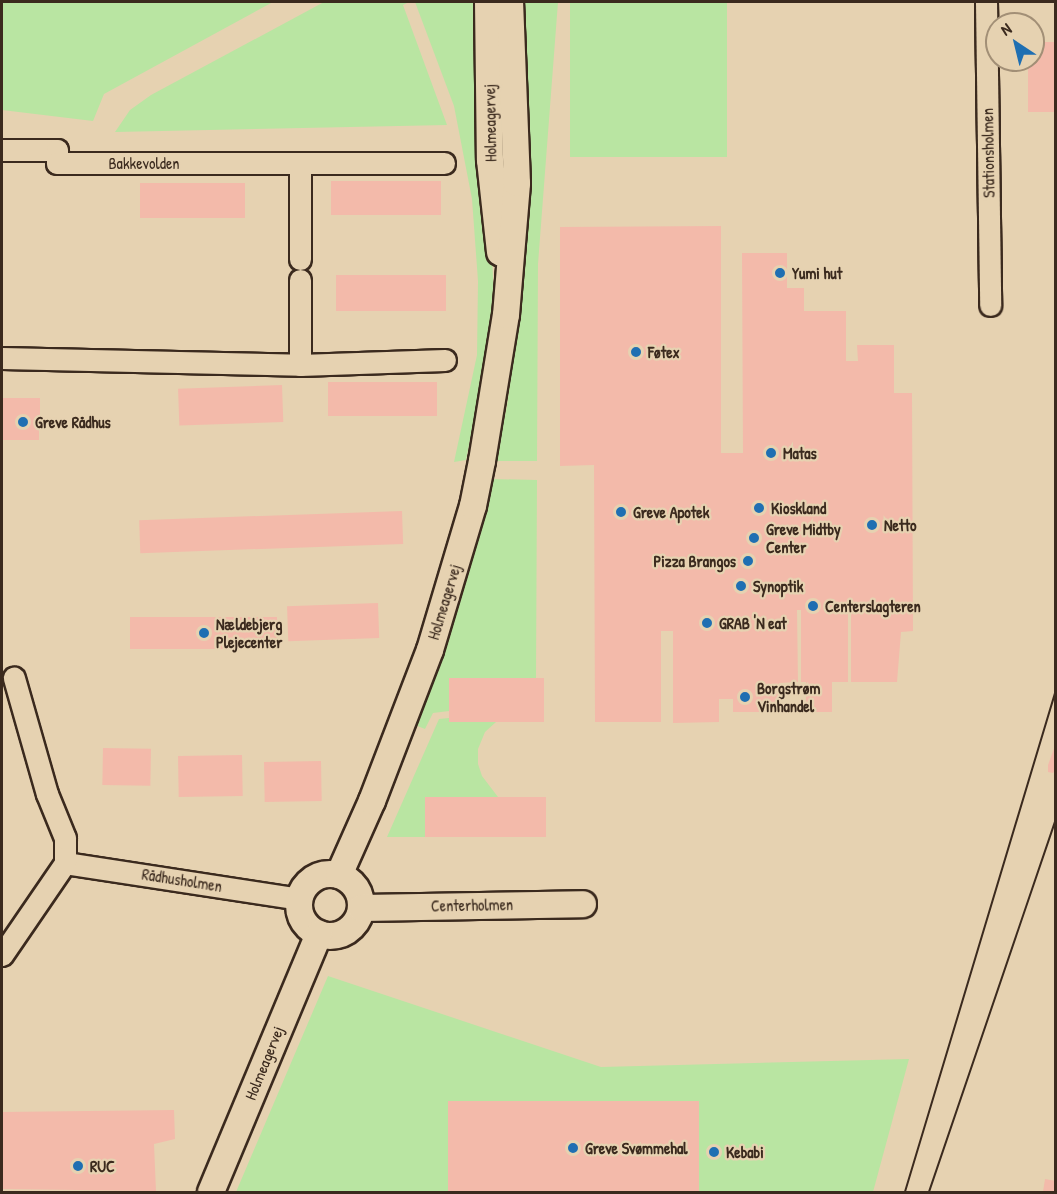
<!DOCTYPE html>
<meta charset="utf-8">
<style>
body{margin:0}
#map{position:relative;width:1057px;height:1194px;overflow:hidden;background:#e6d2b1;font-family:"Patrick Hand",sans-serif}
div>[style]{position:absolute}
.green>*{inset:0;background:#b9e5a2;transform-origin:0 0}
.building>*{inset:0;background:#f3baaa;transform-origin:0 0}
.roads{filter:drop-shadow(2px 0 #3b2a1e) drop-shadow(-2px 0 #3b2a1e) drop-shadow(0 2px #3b2a1e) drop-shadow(0 -2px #3b2a1e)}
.minor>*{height:21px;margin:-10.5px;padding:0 10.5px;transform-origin:10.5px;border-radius:10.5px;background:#e6d2b1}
.tertiary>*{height:26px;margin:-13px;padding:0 13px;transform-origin:13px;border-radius:13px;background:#e6d2b1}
.tertiary>.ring{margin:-13px;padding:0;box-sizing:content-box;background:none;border:26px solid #e6d2b1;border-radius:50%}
.tram>*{height:1.5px;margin:-0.75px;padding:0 0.75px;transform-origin:0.75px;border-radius:0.75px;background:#3b2a1e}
.dots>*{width:16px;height:16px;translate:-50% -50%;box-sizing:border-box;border:3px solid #e6d2b1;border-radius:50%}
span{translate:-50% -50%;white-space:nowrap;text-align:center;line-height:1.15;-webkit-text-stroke:4.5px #e6d2b1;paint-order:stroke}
.street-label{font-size:16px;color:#3b2a1e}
.poi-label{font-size:16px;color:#3b2a1e;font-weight:700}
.left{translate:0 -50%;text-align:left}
.right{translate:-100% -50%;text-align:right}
.frame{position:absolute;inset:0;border:3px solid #3b2a1e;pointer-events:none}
.north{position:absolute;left:985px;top:12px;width:60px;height:60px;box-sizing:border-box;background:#e6d2b1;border:2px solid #a28f76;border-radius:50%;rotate:325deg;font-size:16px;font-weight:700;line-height:24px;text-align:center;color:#3b2a1e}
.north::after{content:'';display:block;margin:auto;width:21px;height:27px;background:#1f6fb2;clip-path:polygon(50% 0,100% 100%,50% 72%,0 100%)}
</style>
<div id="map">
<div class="green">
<div style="clip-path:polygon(2px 2px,273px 2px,104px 94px,93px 121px,2px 110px)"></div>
<div style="clip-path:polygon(324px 2px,409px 2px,403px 5px,447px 125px,115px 132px,130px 110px,151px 95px)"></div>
<div style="clip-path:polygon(415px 2px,479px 2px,494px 296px,482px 381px,466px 460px,454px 462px,477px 355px,478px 281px,472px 199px,454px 106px)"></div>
<div style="clip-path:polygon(558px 2px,538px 264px,537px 461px,495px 461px,507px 406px,525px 261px,528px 152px,519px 3px)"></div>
<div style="left:570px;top:2px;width:157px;height:155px"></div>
<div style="clip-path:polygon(492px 479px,537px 480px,536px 678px,450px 678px,449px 711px,433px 713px,425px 729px,415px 725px,455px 613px)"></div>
<div style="clip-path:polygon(449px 718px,450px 722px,496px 722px,485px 732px,478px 749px,478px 764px,482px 776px,498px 797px,425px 797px,425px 837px,387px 837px,439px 719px)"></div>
<div style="clip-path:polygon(328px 976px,601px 1067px,909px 1059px,873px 1192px,236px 1192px)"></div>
</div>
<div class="building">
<div style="clip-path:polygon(1033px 42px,1056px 42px,1056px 112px,1028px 112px,1028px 60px,1033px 60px)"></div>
<div style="left:441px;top:181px;width:34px;height:110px;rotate:90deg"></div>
<div style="left:245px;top:183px;width:35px;height:105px;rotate:90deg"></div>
<div style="clip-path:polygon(721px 226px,721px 453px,743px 453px,742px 253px,787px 253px,787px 288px,804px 288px,804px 311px,846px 311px,846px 361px,858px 361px,857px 345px,894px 345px,894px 393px,912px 393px,913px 631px,901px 632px,897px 682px,851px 682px,851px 610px,848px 610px,848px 682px,832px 682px,832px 712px,806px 712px,806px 682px,801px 682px,801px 610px,797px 610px,798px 682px,779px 683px,779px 712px,733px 712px,733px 699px,719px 699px,719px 722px,673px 723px,673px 631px,661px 631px,661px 722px,595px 722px,594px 465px,560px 466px,560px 227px)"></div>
<div style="left:446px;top:275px;width:36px;height:110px;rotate:90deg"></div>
<div style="left:437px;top:382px;width:34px;height:109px;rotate:90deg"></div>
<div style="left:282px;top:385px;width:37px;height:104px;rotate:88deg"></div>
<div style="clip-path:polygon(2px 398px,40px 398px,40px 417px,45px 417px,45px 427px,39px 427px,39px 440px,2px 440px)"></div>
<div style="left:402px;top:511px;width:33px;height:263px;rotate:88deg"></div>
<div style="left:378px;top:603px;width:35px;height:91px;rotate:88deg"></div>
<div style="left:130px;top:617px;width:147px;height:32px"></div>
<div style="left:449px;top:678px;width:95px;height:44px"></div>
<div style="clip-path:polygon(1056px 743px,1056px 768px,1053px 773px,1048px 772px,1048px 765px)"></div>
<div style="left:103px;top:748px;width:48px;height:37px;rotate:1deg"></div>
<div style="left:242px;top:755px;width:41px;height:64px;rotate:89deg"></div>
<div style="left:321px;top:761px;width:40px;height:57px;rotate:89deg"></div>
<div style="left:425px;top:797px;width:121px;height:40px"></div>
<div style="left:699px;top:1101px;width:91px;height:251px;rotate:90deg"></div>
<div style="clip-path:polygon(174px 1110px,175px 1139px,154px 1144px,156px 1191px,2px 1189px,2px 1112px)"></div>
<div style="clip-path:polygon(1045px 1179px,1056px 1181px,1056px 1192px,1043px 1192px)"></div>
</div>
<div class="roads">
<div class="minor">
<div style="left:986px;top:2px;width:303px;rotate:89.2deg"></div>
<div style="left:2px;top:150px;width:55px"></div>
<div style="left:57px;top:150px;width:13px;rotate:90deg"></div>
<div style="left:57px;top:163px;width:387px"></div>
<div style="left:300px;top:259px;width:96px;rotate:-90deg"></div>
<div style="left:2px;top:358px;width:298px;rotate:1.3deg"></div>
<div style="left:300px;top:365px;width:145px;rotate:-2deg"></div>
<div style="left:300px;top:365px;width:85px;rotate:-90deg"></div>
<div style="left:65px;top:863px;width:237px;rotate:8.7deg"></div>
<div style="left:2px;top:955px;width:112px;rotate:-55.6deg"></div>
<div style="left:65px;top:863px;width:25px;rotate:-90deg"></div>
<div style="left:65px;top:838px;width:48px;rotate:-112.2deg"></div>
<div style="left:47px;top:794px;width:121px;rotate:-105.9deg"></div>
</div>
<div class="tertiary">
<div style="left:488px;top:2px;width:158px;rotate:89.3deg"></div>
<div style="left:490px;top:160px;width:93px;rotate:83.8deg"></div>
<div class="ring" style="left:299px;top:874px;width:36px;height:36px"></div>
<div style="left:339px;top:875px;width:81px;rotate:-66deg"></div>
<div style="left:372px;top:801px;width:162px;rotate:-69deg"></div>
<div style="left:430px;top:650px;width:150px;rotate:-73.4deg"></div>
<div style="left:473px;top:506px;width:46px;rotate:-78.7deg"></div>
<div style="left:482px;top:461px;width:148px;rotate:-80.7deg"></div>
<div style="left:506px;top:315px;width:132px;rotate:-85.2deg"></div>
<div style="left:517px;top:183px;width:181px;rotate:-92.2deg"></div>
<div style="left:361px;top:908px;width:222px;rotate:-1deg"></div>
<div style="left:211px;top:1192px;width:280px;rotate:-67.3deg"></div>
</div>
</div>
<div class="tram">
<div style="left:905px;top:1192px;width:524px;rotate:-73.26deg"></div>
<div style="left:929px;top:1192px;width:395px;rotate:-71.2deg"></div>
</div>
<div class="dots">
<div style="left:780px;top:273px;background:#1f6fb2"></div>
<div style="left:636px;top:352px;background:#1f6fb2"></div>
<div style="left:23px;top:422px;background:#1f6fb2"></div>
<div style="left:771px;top:453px;background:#1f6fb2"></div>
<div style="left:759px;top:508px;background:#1f6fb2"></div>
<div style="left:621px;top:512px;background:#1f6fb2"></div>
<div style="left:872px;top:525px;background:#1f6fb2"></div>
<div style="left:754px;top:538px;background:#1f6fb2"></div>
<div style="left:748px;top:561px;background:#1f6fb2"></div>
<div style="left:741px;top:586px;background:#1f6fb2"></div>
<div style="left:813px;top:606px;background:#1f6fb2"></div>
<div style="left:707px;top:623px;background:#1f6fb2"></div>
<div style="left:204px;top:633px;background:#1f6fb2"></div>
<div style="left:745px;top:697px;background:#1f6fb2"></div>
<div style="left:573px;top:1148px;background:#1f6fb2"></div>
<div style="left:714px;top:1152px;background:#1f6fb2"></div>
<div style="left:78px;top:1166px;background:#1f6fb2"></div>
</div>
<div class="street-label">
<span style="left:490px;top:123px;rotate:-91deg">Holmeagervej</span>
<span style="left:988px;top:153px;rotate:-91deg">Stationsholmen</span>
<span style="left:144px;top:163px">Bakkevolden</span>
<span style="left:444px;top:602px;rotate:-73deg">Holmeagervej</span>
<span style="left:182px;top:880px;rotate:9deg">Rådhusholmen</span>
<span style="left:472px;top:905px;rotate:-1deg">Centerholmen</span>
<span style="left:264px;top:1063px;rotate:-68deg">Holmeagervej</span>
</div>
<div class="poi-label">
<span class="left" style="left:792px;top:273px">Yumi hut</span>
<span class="left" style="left:648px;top:352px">Føtex</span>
<span class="left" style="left:35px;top:422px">Greve Rådhus</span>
<span class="left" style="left:783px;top:453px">Matas</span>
<span class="left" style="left:771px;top:508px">Kioskland</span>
<span class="left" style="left:633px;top:512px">Greve Apotek</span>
<span class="left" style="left:884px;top:525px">Netto</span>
<span class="left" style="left:766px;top:538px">Greve Midtby<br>Center</span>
<span class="right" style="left:736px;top:561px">Pizza Brangos</span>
<span class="left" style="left:753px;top:586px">Synoptik</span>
<span class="left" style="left:825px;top:606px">Centerslagteren</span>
<span class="left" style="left:719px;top:623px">GRAB 'N eat</span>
<span class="left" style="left:216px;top:633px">Nældebjerg<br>Plejecenter</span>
<span class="left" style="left:757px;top:697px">Borgstrøm<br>Vinhandel</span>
<span class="left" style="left:585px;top:1148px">Greve Svømmehal</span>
<span class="left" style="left:726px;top:1152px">Kebabi</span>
<span class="left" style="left:90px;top:1166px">RUC</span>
</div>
<div class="frame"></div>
<div class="north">N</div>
</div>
